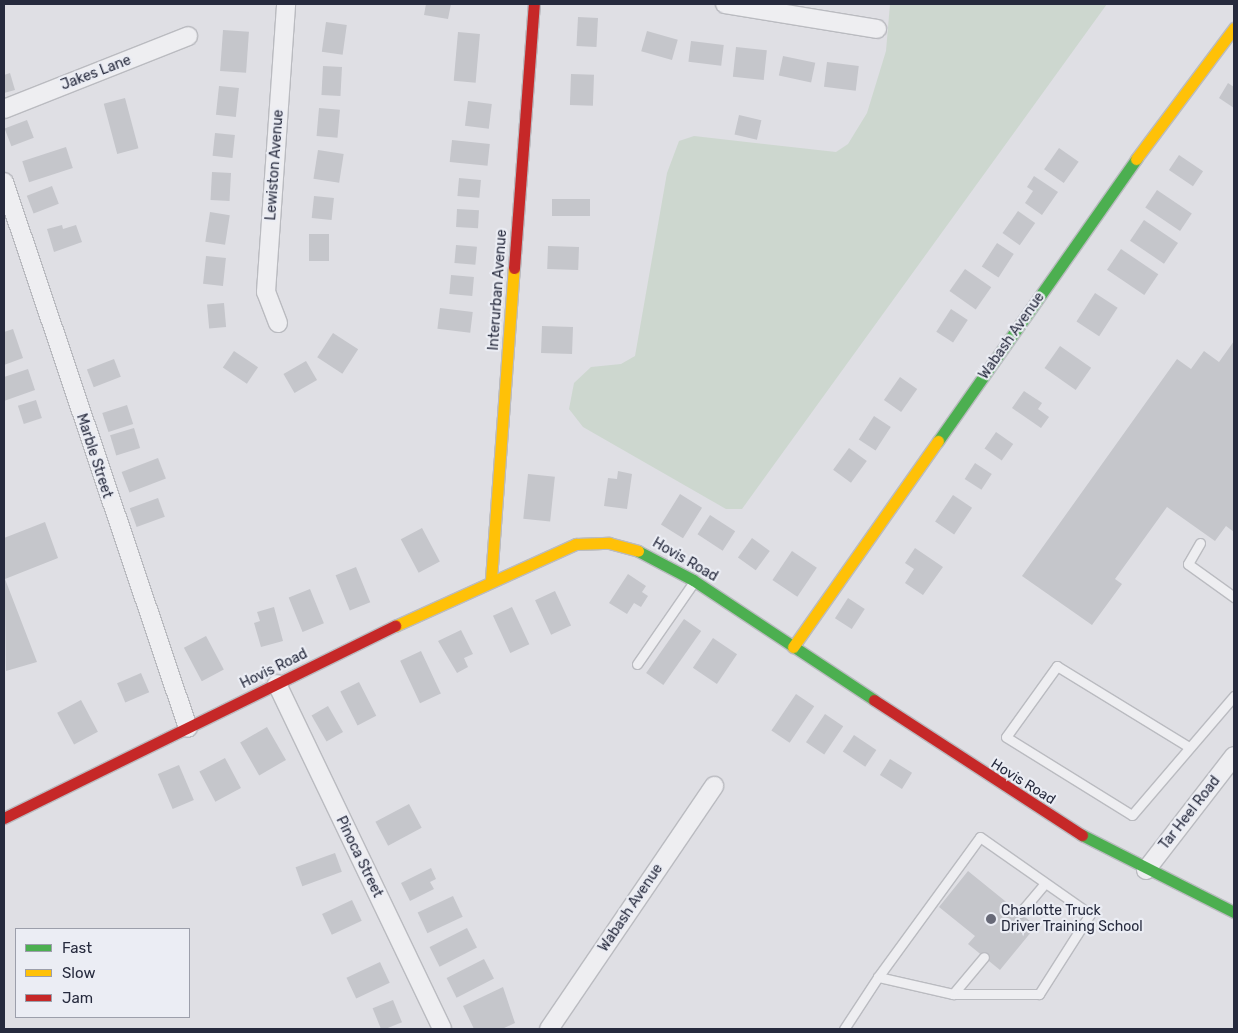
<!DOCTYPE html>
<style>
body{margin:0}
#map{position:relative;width:1238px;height:1033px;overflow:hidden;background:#dfdfe4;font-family:Rubik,sans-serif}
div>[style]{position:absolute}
.green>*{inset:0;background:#cdd7cf}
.building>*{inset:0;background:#c5c6cb;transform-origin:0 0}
.roads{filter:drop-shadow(1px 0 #babbc0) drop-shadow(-1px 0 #babbc0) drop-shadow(0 1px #babbc0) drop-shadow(0 -1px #babbc0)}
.lane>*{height:9px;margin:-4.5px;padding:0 4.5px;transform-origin:4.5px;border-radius:4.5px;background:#eeeef1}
.street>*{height:18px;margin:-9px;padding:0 9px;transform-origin:9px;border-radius:9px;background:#eeeef1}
.fast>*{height:11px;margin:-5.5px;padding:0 5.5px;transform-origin:5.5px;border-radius:5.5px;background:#4caf50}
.slow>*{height:11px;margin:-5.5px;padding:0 5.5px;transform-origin:5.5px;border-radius:5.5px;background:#ffc107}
.jam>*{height:11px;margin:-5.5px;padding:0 5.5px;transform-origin:5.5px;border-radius:5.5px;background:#c62828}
.dots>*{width:14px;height:14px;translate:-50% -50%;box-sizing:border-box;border:2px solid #ebedf4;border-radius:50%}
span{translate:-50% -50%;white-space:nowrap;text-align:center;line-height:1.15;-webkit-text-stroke:4.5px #ebedf4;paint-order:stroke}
.street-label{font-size:14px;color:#262a3d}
.poi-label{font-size:14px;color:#262a3d}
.left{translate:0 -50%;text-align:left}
.frame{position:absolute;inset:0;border:5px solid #262a3d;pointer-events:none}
.legend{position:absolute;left:15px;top:928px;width:175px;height:90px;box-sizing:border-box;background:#ebedf4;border:1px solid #9c9fab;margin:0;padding:6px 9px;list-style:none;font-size:15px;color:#262a3d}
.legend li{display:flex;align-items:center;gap:10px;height:25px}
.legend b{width:25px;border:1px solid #9c9fab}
</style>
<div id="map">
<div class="green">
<div style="clip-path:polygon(890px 4px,1107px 4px,742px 509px,726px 509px,583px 427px,569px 409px,574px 383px,591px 367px,621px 364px,635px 356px,667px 173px,679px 141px,694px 136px,836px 152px,848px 144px,867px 113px,886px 51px)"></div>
</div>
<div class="building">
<div style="clip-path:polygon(426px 4px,451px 4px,448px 19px,424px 15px)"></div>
<div style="left:578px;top:17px;width:20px;height:29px;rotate:3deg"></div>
<div style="left:326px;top:22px;width:21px;height:30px;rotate:8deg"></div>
<div style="left:223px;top:30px;width:26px;height:41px;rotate:4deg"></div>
<div style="left:647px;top:31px;width:32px;height:21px;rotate:16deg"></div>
<div style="left:458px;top:32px;width:22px;height:49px;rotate:5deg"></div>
<div style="left:691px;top:41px;width:33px;height:21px;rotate:7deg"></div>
<div style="left:736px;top:47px;width:31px;height:30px;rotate:6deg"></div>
<div style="left:783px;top:56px;width:33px;height:20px;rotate:12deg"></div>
<div style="left:827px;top:62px;width:32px;height:25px;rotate:7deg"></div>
<div style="left:323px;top:66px;width:19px;height:29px;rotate:3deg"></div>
<div style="clip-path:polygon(10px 73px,15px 90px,4px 93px,4px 75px)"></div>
<div style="left:571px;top:74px;width:23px;height:31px;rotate:2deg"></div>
<div style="clip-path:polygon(1228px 83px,1234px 87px,1234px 108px,1219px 98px)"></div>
<div style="left:219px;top:86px;width:20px;height:29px;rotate:6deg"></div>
<div style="left:125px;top:98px;width:52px;height:22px;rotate:75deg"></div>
<div style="left:468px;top:101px;width:24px;height:25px;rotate:7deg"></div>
<div style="left:319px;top:108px;width:21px;height:28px;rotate:5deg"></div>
<div style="left:739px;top:115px;width:23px;height:20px;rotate:13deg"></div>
<div style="left:27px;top:120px;width:19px;height:24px;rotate:69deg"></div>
<div style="left:215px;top:133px;width:20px;height:23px;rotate:6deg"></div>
<div style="left:452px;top:140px;width:38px;height:22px;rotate:6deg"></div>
<div style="left:66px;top:147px;width:22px;height:46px;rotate:72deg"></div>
<div style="left:1059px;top:148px;width:24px;height:26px;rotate:35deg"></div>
<div style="left:318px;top:150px;width:26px;height:29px;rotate:9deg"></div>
<div style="left:1179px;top:155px;width:29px;height:18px;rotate:34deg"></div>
<div style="left:212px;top:172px;width:19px;height:28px;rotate:3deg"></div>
<div style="clip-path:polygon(1034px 176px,1058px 192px,1042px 215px,1025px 203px,1033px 191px,1027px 187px)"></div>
<div style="left:459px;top:178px;width:22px;height:18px;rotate:5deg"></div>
<div style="left:52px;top:186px;width:19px;height:27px;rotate:69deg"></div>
<div style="left:1157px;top:190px;width:42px;height:21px;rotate:34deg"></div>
<div style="left:314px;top:196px;width:20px;height:22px;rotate:6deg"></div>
<div style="left:552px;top:199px;width:38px;height:17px"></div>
<div style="left:457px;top:209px;width:22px;height:18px;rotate:3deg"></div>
<div style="left:1018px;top:211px;width:21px;height:27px;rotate:35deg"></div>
<div style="left:210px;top:212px;width:20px;height:30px;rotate:9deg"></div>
<div style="left:1144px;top:220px;width:41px;height:25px;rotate:34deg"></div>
<div style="clip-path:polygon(62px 225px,63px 229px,76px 225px,82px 242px,54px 252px,47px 229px)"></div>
<div style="left:309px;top:234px;width:20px;height:27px"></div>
<div style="left:997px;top:243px;width:20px;height:28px;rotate:33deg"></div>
<div style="left:456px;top:245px;width:21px;height:18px;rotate:5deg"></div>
<div style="left:548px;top:246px;width:31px;height:23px;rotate:2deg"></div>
<div style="left:1121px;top:249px;width:45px;height:25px;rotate:34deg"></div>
<div style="left:206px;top:256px;width:20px;height:28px;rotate:6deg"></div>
<div style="left:965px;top:269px;width:32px;height:27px;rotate:35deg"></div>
<div style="left:451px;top:275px;width:23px;height:19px;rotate:5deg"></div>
<div style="left:1095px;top:293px;width:27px;height:34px;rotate:33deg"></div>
<div style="left:224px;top:303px;width:24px;height:17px;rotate:85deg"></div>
<div style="left:440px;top:308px;width:33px;height:21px;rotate:7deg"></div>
<div style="left:951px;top:309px;width:20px;height:27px;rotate:33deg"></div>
<div style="left:542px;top:326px;width:31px;height:27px;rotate:2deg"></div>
<div style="clip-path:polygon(13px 329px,23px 358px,4px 365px,4px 332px)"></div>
<div style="left:333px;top:333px;width:30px;height:29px;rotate:33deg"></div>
<div style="clip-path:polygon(1234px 341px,1234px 532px,1226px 526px,1215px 541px,1167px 507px,1115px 579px,1122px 584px,1092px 625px,1022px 576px,1177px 359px,1191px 369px,1204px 351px,1219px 362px)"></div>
<div style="left:1060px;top:346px;width:38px;height:27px;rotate:35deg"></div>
<div style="left:234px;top:351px;width:29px;height:20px;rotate:34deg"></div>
<div style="left:114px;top:359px;width:19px;height:29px;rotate:69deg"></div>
<div style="left:306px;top:361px;width:22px;height:26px;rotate:60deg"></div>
<div style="clip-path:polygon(28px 369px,35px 390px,4px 401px,4px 377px)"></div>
<div style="left:900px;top:377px;width:21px;height:28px;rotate:35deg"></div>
<div style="clip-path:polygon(1024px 391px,1042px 403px,1038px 409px,1049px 417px,1041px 428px,1012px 408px)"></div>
<div style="left:36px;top:400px;width:19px;height:19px;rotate:72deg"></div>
<div style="left:127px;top:405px;width:20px;height:26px;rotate:72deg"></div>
<div style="left:874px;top:416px;width:20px;height:28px;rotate:33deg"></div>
<div style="left:134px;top:428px;width:21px;height:25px;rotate:73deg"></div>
<div style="left:996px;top:432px;width:21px;height:20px;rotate:35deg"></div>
<div style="left:849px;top:448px;width:22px;height:27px;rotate:36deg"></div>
<div style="left:158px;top:458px;width:22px;height:39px;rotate:69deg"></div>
<div style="left:975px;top:463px;width:20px;height:19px;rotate:33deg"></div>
<div style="clip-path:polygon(618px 471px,632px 474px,627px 509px,604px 506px,608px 478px,617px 479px)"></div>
<div style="left:528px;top:474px;width:27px;height:45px;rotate:6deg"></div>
<div style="left:680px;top:494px;width:26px;height:36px;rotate:32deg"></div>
<div style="left:953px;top:495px;width:23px;height:32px;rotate:34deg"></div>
<div style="left:158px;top:498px;width:20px;height:30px;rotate:70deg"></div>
<div style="left:710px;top:515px;width:30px;height:23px;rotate:33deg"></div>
<div style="clip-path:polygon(45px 522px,58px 558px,5px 579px,37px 662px,6px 671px,4px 538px)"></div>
<div style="left:422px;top:528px;width:38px;height:24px;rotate:62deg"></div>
<div style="left:752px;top:538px;width:22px;height:24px;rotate:36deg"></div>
<div style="clip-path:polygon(915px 548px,943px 567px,923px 595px,905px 583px,914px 569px,905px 563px)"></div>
<div style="left:792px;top:551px;width:30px;height:35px;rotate:34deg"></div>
<div style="left:356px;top:567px;width:38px;height:22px;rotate:68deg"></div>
<div style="clip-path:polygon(628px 574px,646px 586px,642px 592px,648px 596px,641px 607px,634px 603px,627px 614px,609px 603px)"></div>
<div style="left:310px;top:589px;width:37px;height:23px;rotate:68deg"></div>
<div style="left:555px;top:591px;width:38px;height:22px;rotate:65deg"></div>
<div style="left:848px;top:598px;width:20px;height:24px;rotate:33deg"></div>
<div style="clip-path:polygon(274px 607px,283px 641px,261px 647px,254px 623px,260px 621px,257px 612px)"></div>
<div style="left:512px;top:607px;width:41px;height:21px;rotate:65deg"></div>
<div style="left:684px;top:619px;width:21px;height:66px;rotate:35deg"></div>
<div style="clip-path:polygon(461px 630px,473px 654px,464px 658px,468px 667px,457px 673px,438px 641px)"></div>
<div style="left:206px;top:636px;width:38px;height:25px;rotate:62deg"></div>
<div style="left:713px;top:638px;width:29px;height:36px;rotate:34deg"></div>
<div style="left:421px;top:651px;width:47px;height:23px;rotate:65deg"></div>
<div style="left:141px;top:673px;width:21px;height:26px;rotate:67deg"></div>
<div style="left:359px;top:682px;width:38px;height:21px;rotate:63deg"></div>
<div style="left:796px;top:694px;width:22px;height:44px;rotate:34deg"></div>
<div style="left:81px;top:700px;width:36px;height:27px;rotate:62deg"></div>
<div style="left:328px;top:706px;width:30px;height:19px;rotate:60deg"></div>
<div style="left:825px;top:714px;width:22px;height:34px;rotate:34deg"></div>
<div style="left:267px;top:727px;width:38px;height:31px;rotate:60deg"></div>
<div style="left:854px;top:735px;width:27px;height:20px;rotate:34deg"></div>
<div style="left:225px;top:758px;width:34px;height:29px;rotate:62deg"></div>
<div style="left:890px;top:759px;width:26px;height:19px;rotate:32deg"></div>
<div style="left:179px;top:765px;width:38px;height:23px;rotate:67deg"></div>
<div style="left:409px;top:804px;width:27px;height:38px;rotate:62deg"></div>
<div style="left:335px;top:853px;width:20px;height:42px;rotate:70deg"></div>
<div style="clip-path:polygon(431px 868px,436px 879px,430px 882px,434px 889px,410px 901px,401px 883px)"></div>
<div style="clip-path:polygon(968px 871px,1036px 926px,1000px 970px,968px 944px,975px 936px,939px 907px)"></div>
<div style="left:453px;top:896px;width:23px;height:39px;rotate:65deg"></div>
<div style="left:352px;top:900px;width:23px;height:33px;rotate:65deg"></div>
<div style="left:467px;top:928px;width:22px;height:42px;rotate:63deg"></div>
<div style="left:484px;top:959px;width:22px;height:42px;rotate:63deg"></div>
<div style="left:380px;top:962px;width:23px;height:37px;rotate:65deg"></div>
<div style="clip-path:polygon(503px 987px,515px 1023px,502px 1029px,474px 1029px,463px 1006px)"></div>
<div style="left:393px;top:1000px;width:24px;height:22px;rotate:68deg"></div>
</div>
<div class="roads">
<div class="lane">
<div style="left:1200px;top:543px;width:24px;rotate:120deg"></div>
<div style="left:1188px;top:564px;width:57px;rotate:35.7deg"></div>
<div style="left:637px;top:664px;width:98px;rotate:-55.3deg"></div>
<div style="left:1189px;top:747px;width:155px;rotate:-148.5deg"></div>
<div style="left:1057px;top:666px;width:87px;rotate:125.7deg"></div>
<div style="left:1006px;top:737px;width:148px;rotate:31.8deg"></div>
<div style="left:1132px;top:815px;width:157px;rotate:-49.4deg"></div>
<div style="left:1020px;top:913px;width:39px;rotate:-50deg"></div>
<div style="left:953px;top:994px;width:48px;rotate:-50deg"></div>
<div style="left:844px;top:1029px;width:62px;rotate:-56.8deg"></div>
<div style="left:878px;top:977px;width:173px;rotate:-53.9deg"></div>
<div style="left:980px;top:837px;width:134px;rotate:35deg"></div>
<div style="left:1090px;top:914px;width:95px;rotate:122.5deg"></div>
<div style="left:1039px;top:994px;width:86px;rotate:180deg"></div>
<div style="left:953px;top:994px;width:77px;rotate:-167.2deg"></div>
</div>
<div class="street">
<div style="left:725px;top:4px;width:154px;rotate:9.3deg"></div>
<div style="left:4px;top:109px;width:198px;rotate:-21.6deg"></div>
<div style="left:4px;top:182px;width:576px;rotate:71.38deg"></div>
<div style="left:278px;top:323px;width:33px;rotate:-111deg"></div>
<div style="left:266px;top:292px;width:289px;rotate:-86deg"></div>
<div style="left:277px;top:684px;width:382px;rotate:64.4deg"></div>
<div style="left:1146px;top:870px;width:144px;rotate:-52.3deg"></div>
<div style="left:549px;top:1029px;width:294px;rotate:-55.8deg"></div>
</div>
<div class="fast">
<div style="left:938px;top:441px;width:345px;rotate:-54.9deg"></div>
<div style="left:638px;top:551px;width:62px;rotate:27.8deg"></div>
<div style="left:693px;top:580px;width:217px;rotate:33.5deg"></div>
<div style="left:1082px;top:835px;width:170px;rotate:26.9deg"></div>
</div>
<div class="slow">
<div style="left:1136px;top:159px;width:164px;rotate:-53.2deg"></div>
<div style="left:491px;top:579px;width:312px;rotate:-85.8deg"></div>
<div style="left:395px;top:626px;width:199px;rotate:-24.4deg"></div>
<div style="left:576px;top:544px;width:33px;rotate:-2deg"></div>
<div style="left:609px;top:543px;width:30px;rotate:15deg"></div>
<div style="left:793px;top:647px;width:252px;rotate:-54.9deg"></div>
</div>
<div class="jam">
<div style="left:514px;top:268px;width:265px;rotate:-85.7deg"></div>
<div style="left:874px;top:700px;width:248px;rotate:33deg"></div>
<div style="left:4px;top:818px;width:436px;rotate:-26.2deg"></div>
</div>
</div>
<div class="dots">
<div style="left:991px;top:919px;background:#676977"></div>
</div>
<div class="street-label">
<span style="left:96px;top:73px;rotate:-21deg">Jakes Lane</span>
<span style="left:275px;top:165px;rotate:-86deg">Lewiston Avenue</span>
<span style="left:498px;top:290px;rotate:-86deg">Interurban Avenue</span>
<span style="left:1012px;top:336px;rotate:-55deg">Wabash Avenue</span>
<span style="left:94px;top:456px;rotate:72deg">Marble Street</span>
<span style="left:685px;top:560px;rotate:30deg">Hovis Road</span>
<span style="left:274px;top:669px;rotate:-26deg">Hovis Road</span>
<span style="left:1023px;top:782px;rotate:32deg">Hovis Road</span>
<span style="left:1190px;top:813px;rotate:-52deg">Tar Heel Road</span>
<span style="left:359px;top:857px;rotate:64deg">Pinoca Street</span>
<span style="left:631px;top:908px;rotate:-56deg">Wabash Avenue</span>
</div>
<div class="poi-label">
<span class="left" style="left:1001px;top:919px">Charlotte Truck<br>Driver Training School</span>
</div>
<div class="frame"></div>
<ul class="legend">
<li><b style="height:6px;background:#4caf50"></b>Fast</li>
<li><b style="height:6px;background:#ffc107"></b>Slow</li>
<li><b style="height:6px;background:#c62828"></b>Jam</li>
</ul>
</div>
